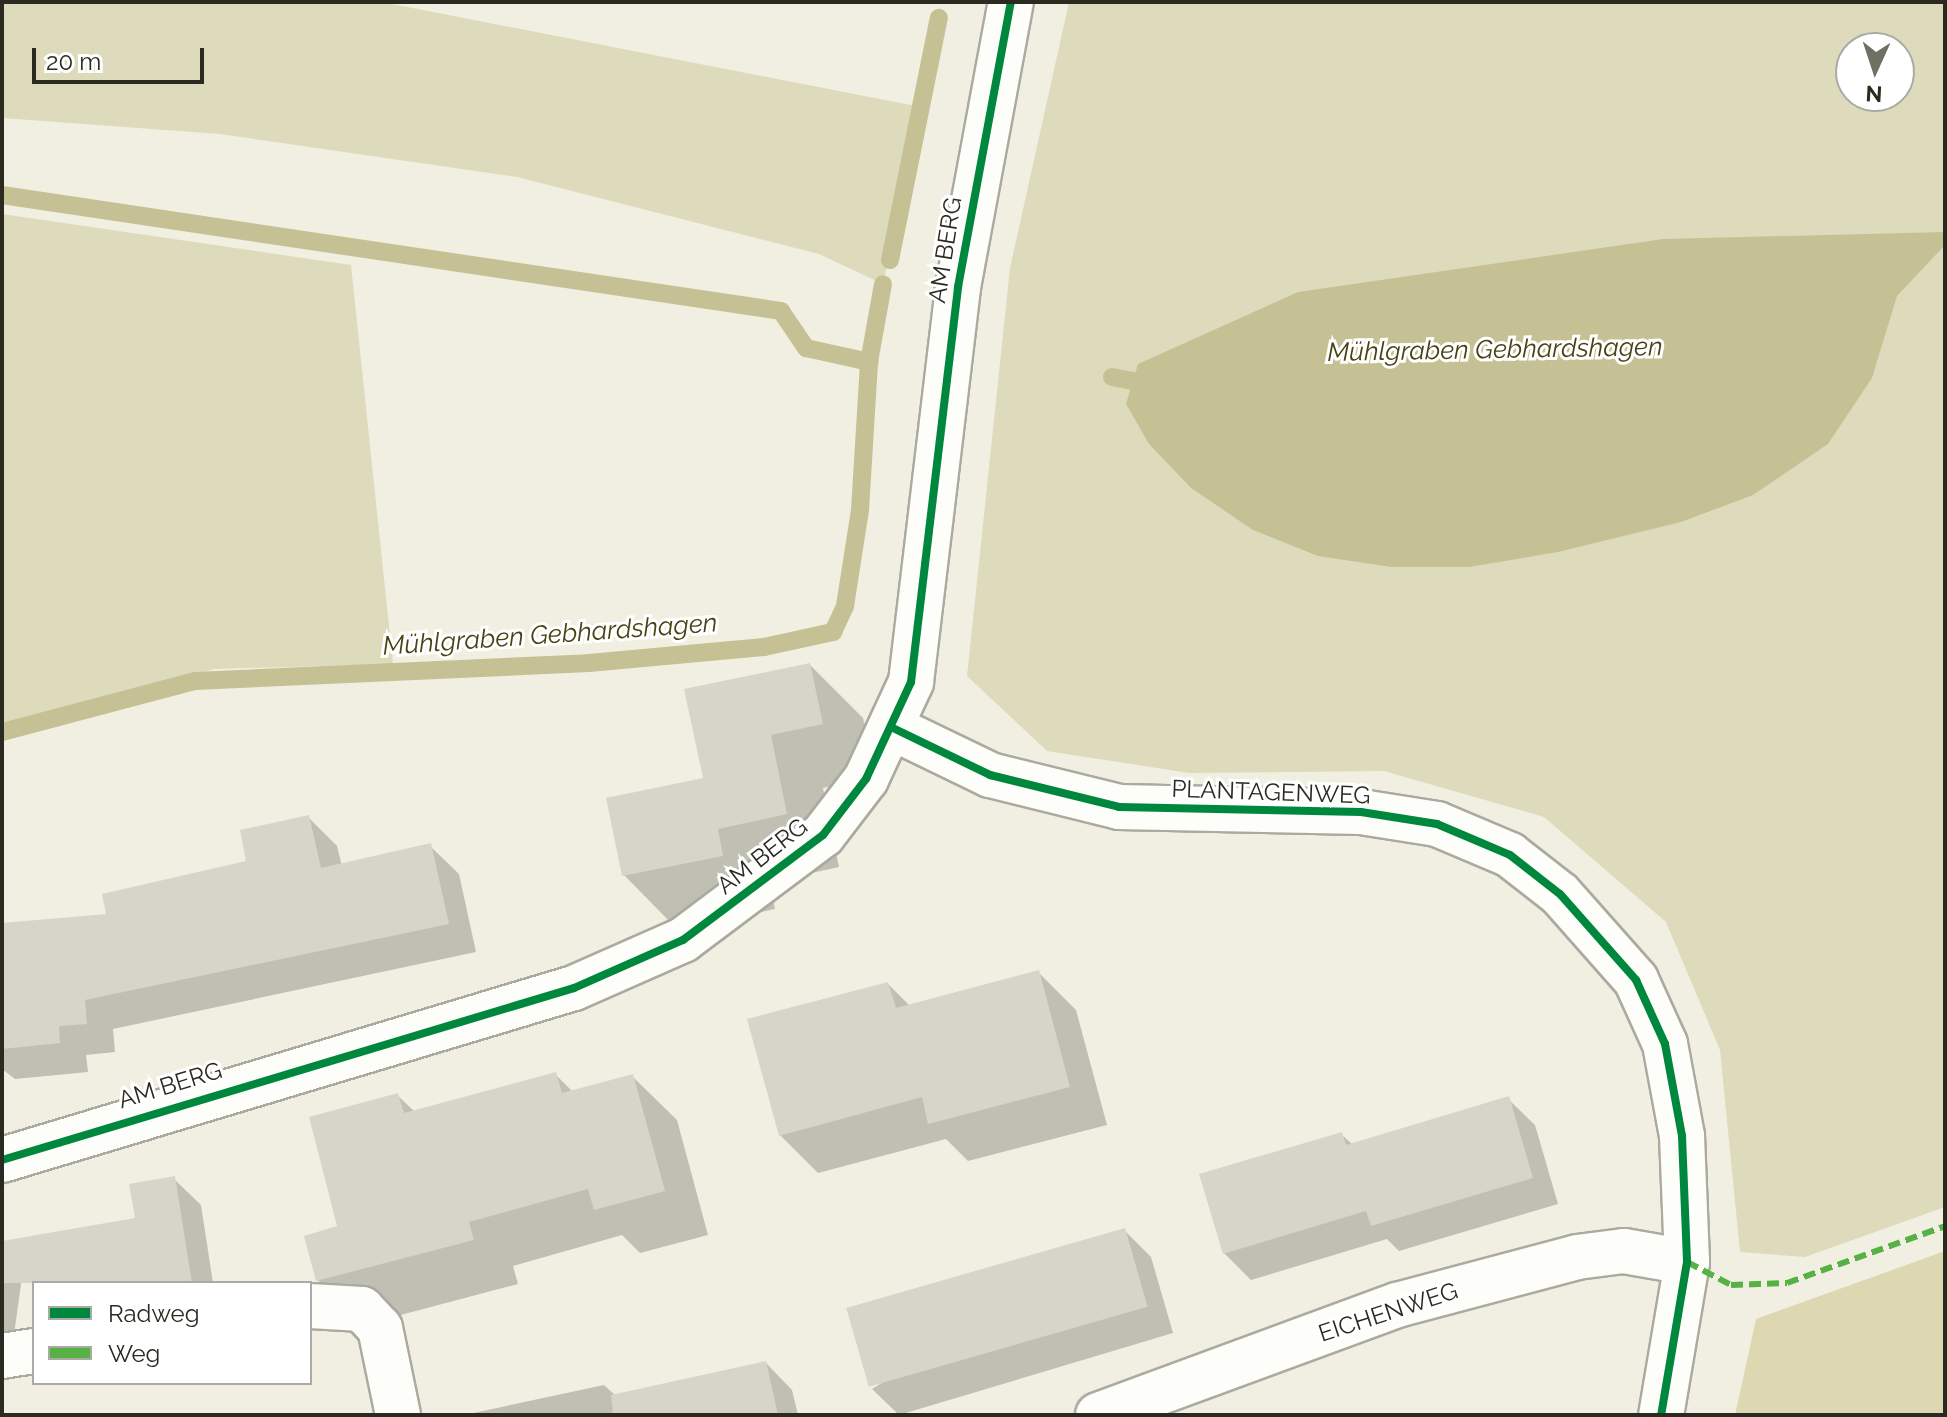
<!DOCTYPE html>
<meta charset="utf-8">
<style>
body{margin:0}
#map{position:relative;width:1947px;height:1417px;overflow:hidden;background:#f1efe1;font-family:Raleway,sans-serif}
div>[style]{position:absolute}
.green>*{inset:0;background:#dedbbc}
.forest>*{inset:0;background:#ddd8b2}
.water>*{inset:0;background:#c6c194}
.shadow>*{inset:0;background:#0003}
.stream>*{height:18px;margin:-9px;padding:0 9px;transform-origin:9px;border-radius:9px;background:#c6c194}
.building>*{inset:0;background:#d7d5ca;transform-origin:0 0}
.roads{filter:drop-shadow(2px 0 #abaa9f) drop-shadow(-2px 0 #abaa9f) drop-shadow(0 2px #abaa9f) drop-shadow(0 -2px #abaa9f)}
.minor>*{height:44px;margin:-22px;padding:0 22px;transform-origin:22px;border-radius:22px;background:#fdfdfa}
.quiet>*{height:6px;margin-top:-3px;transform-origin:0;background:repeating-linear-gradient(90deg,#56b245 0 12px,transparent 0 18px)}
.cycleway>*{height:8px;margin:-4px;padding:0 4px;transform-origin:4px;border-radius:4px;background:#00873e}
span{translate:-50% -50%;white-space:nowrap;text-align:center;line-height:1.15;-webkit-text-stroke:6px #fff;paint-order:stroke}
.street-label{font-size:24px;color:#2b2a21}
.water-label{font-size:26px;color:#474113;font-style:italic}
.frame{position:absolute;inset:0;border:4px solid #2b2a21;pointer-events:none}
.legend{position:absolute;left:32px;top:1281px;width:280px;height:104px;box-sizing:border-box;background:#fff;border:2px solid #aaaaa6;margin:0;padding:10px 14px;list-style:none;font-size:24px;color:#2b2a21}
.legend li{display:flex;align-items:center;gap:16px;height:40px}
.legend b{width:40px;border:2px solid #aaaaa6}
.north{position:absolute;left:1835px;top:32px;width:80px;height:80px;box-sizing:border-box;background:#fff;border:2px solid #aaaaa6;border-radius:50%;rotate:183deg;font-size:22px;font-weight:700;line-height:32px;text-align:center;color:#2b2a21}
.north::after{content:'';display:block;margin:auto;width:28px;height:36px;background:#706f64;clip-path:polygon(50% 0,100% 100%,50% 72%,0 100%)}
.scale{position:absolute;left:32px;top:48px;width:172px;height:36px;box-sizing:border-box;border:4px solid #2b2a21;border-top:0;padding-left:10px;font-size:24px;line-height:28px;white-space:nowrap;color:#2b2a21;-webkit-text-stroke:6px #fff;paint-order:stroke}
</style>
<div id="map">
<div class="green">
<div style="clip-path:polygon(2px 2px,382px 2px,921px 107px,883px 284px,819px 254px,517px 177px,220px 134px,2px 118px)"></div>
<div style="clip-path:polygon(evenodd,1069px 2px,1945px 2px,1945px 1207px,1805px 1257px,1740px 1252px,1720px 1050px,1666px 922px,1544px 817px,1384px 771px,1189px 773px,1047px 751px,967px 676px,1010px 268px,1069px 2px,1851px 48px,1899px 48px,1899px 96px,1851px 96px,1851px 48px)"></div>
<div style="clip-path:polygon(2px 214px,351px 265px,393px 664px,215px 669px,2px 725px)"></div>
</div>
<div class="forest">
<div style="clip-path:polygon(1945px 1251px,1945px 1415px,1735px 1415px,1756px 1319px)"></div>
</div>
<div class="water">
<div style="clip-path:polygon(1945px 232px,1945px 245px,1897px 296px,1872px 378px,1828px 444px,1753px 495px,1681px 522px,1558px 552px,1469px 567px,1391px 567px,1318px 556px,1253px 530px,1191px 488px,1149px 444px,1126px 404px,1138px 364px,1298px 292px,1663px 239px)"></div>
</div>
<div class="shadow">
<div style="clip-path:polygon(810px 665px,863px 718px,875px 777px,823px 788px,839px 867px,770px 882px,775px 909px,677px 929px,624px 875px)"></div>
<div style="clip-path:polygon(308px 817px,337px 846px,342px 866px,430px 846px,459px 874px,476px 952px,113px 1029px,115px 1052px,86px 1055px,88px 1072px,15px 1079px,2px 1069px,2px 925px,109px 916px,249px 863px)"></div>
<div style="clip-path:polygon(1038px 972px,1076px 1010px,1107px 1125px,968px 1161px,946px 1139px,818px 1173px,780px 1135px,888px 984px,910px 1006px)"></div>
<div style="clip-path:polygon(556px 1075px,573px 1092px,632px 1076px,677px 1120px,708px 1235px,640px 1253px,622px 1235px,513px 1266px,518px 1284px,363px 1325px,318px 1280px,397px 1095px,415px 1112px)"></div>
<div style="clip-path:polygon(1508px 1099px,1535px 1125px,1558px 1204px,1399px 1251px,1387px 1239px,1251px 1280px,1224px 1253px,1341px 1134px,1353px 1145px)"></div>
<div style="clip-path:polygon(174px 1179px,201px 1205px,213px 1283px,39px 1283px,137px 1220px)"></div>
<div style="clip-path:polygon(1124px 1230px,1151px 1257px,1173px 1333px,899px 1415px,872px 1389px)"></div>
<div style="clip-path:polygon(2px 1249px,23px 1270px,11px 1356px,2px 1357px)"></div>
<div style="clip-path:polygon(766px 1363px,792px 1390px,798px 1415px,464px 1415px,604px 1385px,616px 1396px)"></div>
</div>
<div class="stream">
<div style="left:2px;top:195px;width:788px;rotate:8.47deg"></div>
<div style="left:781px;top:311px;width:45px;rotate:56deg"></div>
<div style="left:806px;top:348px;width:65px;rotate:12.5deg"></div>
<div style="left:890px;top:260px;width:247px;rotate:-78.6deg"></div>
<div style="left:1112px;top:377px;width:43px;rotate:10.8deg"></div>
<div style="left:2px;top:732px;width:200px;rotate:-14.8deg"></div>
<div style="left:195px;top:681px;width:394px;rotate:-2.6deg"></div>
<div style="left:589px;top:663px;width:176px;rotate:-5.2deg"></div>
<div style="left:764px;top:647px;width:71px;rotate:-12.3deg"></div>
<div style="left:833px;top:632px;width:29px;rotate:-65deg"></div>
<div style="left:845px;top:606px;width:97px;rotate:-81.1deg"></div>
<div style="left:860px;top:510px;width:148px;rotate:-86.5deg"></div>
<div style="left:869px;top:362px;width:79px;rotate:-79.8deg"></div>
</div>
<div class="building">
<div style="clip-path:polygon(810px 663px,823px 724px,771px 735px,787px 814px,718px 829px,723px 856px,622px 876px,606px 798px,703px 778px,684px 689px)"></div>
<div style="clip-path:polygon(309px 815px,321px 868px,431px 843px,449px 924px,85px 1000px,87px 1024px,59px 1026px,60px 1043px,2px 1049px,2px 923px,106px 914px,102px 894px,246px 861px,240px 830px)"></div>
<div style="clip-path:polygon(1039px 970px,1070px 1087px,928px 1124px,922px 1097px,779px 1136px,747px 1019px,888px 982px,896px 1008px)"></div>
<div style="clip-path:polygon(556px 1072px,562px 1093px,633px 1074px,665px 1191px,594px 1210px,588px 1189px,469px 1222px,474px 1240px,316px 1281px,304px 1236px,337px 1226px,309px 1117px,398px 1093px,404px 1113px)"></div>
<div style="clip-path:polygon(1509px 1096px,1533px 1178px,1371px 1226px,1366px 1211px,1223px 1254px,1199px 1174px,1342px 1132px,1346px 1145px)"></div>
<div style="clip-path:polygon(175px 1176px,192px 1283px,2px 1283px,2px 1241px,135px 1218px,129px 1184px)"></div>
<div style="left:1125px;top:1228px;width:82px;height:290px;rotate:74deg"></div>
<div style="clip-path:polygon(766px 1361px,778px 1415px,613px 1415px,611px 1395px)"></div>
</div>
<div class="roads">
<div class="minor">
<div style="left:895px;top:729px;width:106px;rotate:25.8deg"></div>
<div style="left:990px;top:775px;width:133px;rotate:13.9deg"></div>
<div style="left:1119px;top:807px;width:242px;rotate:1.2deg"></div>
<div style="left:1361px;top:812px;width:77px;rotate:9deg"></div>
<div style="left:1437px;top:824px;width:79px;rotate:23deg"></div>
<div style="left:1510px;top:855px;width:63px;rotate:38deg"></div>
<div style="left:1560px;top:894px;width:115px;rotate:48.5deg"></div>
<div style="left:1636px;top:980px;width:70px;rotate:65.6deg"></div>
<div style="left:1665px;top:1044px;width:94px;rotate:79.5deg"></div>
<div style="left:1682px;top:1136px;width:126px;rotate:87.7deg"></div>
<div style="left:1687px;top:1262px;width:155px;rotate:99.6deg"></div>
<div style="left:2px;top:1160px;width:597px;rotate:-16.74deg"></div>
<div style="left:574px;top:988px;width:119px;rotate:-23.8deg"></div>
<div style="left:683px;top:940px;width:175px;rotate:-36.9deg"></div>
<div style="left:823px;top:835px;width:71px;rotate:-52.5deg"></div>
<div style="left:866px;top:779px;width:107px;rotate:-65.1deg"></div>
<div style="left:911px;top:682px;width:398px;rotate:-83.2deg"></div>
<div style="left:958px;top:287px;width:290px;rotate:-79.5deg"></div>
<div style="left:310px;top:1306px;width:52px;rotate:3.3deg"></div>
<div style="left:362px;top:1309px;width:26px;rotate:47deg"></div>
<div style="left:380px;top:1328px;width:89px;rotate:78.3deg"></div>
<div style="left:2px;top:1356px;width:32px;rotate:-9deg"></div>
<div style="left:1098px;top:1415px;width:319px;rotate:-20.2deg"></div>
<div style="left:1397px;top:1305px;width:186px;rotate:-14.9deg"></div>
<div style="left:1577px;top:1257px;width:47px;rotate:-7.3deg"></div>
<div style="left:1624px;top:1251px;width:64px;rotate:9.9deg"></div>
</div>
</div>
<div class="quiet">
<div style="left:1687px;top:1262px;width:50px;rotate:27.6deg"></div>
<div style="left:1731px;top:1285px;width:56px;rotate:-2deg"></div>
<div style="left:1787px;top:1283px;width:168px;rotate:-19.8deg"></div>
</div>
<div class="cycleway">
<div style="left:895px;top:729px;width:106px;rotate:25.8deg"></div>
<div style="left:990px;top:775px;width:133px;rotate:13.9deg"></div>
<div style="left:1119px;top:807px;width:242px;rotate:1.2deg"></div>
<div style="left:1361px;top:812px;width:77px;rotate:9deg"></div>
<div style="left:1437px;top:824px;width:79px;rotate:23deg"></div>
<div style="left:1510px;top:855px;width:63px;rotate:38deg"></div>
<div style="left:1560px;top:894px;width:115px;rotate:48.5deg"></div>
<div style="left:1636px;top:980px;width:70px;rotate:65.6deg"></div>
<div style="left:1665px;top:1044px;width:94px;rotate:79.5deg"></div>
<div style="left:1682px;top:1136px;width:126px;rotate:87.7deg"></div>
<div style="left:1687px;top:1262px;width:155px;rotate:99.6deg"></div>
<div style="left:2px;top:1160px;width:597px;rotate:-16.74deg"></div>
<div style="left:574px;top:988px;width:119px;rotate:-23.8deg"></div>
<div style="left:683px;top:940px;width:175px;rotate:-36.9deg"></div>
<div style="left:823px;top:835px;width:71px;rotate:-52.5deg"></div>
<div style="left:866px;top:779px;width:107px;rotate:-65.1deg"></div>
<div style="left:911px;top:682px;width:398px;rotate:-83.2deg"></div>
<div style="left:958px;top:287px;width:290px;rotate:-79.5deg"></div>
</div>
<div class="street-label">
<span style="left:945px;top:250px;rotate:-81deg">AM BERG</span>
<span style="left:1271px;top:792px;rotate:2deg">PLANTAGENWEG</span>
<span style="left:762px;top:856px;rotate:-38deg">AM BERG</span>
<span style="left:170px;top:1085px;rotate:-17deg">AM BERG</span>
<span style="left:1388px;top:1312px;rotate:-18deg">EICHENWEG</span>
</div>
<div class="water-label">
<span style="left:1495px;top:350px;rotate:-1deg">Mühlgraben Gebhardshagen</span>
<span style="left:550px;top:635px;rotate:-4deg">Mühlgraben Gebhardshagen</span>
</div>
<div class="frame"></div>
<ul class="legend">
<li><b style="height:10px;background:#00873e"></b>Radweg</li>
<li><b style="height:10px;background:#56b245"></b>Weg</li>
</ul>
<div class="north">N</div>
<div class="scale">20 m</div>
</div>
